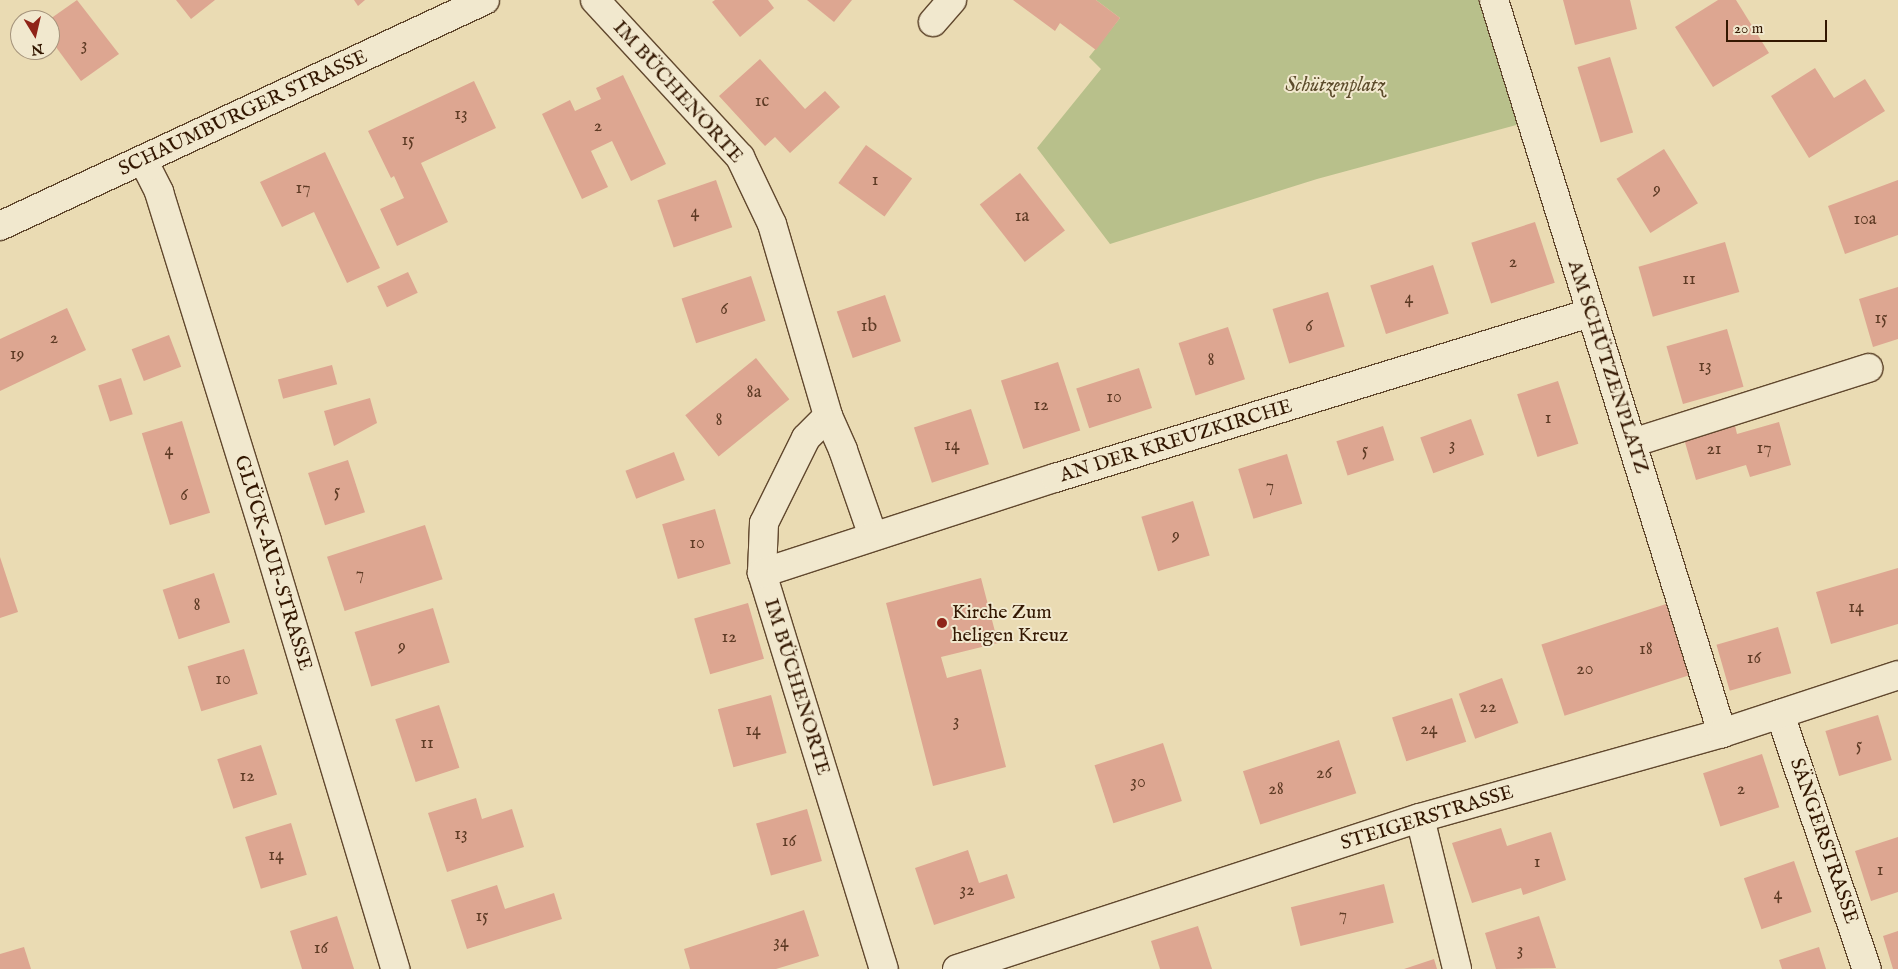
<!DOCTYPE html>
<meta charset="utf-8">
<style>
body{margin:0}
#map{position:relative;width:1898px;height:969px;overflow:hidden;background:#eadbb3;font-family:"IM FELL English",serif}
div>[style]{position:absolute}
.green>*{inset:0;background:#b8c08b}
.building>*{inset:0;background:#dda691;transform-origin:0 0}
.roads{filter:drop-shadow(1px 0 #61482e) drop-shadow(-1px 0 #61482e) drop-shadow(0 1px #61482e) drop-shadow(0 -1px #61482e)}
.minor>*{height:28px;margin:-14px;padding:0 14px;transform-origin:14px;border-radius:14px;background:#f1e8ce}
.dots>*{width:14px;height:14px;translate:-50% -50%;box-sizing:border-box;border:2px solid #f1e8ce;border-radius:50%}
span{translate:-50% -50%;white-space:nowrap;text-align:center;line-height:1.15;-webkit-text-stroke:4px #f1e8ce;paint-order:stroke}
.number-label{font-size:18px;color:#5e3b25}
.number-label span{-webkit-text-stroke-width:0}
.park-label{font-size:20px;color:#5b4a2a;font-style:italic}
.street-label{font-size:20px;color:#331701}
.poi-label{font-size:20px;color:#331701}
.left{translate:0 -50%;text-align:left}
.north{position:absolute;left:10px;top:10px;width:50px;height:50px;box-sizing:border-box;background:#f1e8ce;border:1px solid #a5947c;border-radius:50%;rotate:171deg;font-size:14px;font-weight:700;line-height:20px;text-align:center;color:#331701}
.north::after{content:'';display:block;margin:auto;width:18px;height:22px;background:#8f2418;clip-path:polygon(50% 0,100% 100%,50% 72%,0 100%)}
.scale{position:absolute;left:1726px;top:20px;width:101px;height:22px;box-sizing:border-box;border:2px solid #331701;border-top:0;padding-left:6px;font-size:15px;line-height:18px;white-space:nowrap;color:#331701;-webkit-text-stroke:4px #f1e8ce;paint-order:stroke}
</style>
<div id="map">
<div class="green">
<div style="clip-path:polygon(1096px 0,1483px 0,1520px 124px,1317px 179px,1110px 244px,1037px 148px,1101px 69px,1089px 57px,1120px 18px)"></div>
</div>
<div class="building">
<div style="clip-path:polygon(77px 0,119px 54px,81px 81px,50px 39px,50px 19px)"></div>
<div style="clip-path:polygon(176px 0,215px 0,191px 19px)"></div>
<div style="clip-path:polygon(354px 0,365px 0,358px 6px)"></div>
<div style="clip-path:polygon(715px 0,768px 0,774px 8px,740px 37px,712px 2px)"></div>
<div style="clip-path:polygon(807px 0,852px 0,834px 22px)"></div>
<div style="clip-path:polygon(1013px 0,1096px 0,1120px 18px,1096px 50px,1060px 23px,1055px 31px)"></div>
<div style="clip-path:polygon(1563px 0,1630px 0,1637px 29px,1575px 45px)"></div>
<div style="clip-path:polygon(1718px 0,1736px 0,1769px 53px,1713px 87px,1675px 27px)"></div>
<div style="left:1610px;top:57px;width:79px;height:34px;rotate:73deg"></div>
<div style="clip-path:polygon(760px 59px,805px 109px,825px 91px,840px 107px,790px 153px,775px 137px,765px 146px,719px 96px)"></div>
<div style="clip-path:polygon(1815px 68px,1834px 98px,1865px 79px,1885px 111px,1809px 158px,1771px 96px)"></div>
<div style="clip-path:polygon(623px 75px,666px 164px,631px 181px,612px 141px,591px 151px,608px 187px,582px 199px,542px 114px,570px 100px,575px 111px,601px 99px,596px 88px)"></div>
<div style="clip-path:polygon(474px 81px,496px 128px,421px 163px,448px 222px,397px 246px,380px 209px,404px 198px,394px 176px,391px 178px,368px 131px)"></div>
<div style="left:866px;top:145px;width:57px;height:47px;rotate:36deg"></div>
<div style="left:1664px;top:149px;width:64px;height:56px;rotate:58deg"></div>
<div style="clip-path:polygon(325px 152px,380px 268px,347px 283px,314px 212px,282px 227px,260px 182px)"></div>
<div style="left:1020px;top:173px;width:73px;height:51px;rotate:52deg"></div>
<div style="left:716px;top:180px;width:50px;height:62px;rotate:71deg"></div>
<div style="clip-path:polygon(1898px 180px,1898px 235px,1845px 254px,1828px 206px)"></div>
<div style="left:1535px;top:222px;width:64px;height:67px;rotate:72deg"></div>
<div style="left:1725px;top:242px;width:52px;height:90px;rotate:74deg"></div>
<div style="left:1433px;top:265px;width:51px;height:66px;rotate:72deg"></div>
<div style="left:408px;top:272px;width:23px;height:34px;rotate:65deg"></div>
<div style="left:751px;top:276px;width:47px;height:73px;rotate:72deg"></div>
<div style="clip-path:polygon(1898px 287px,1898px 339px,1873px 347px,1859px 299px)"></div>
<div style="left:1328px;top:292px;width:57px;height:58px;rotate:73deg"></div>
<div style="left:885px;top:295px;width:49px;height:51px;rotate:71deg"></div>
<div style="clip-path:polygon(67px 308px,86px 350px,0 391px,0 339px)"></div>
<div style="left:1228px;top:327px;width:55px;height:52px;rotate:72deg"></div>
<div style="left:1727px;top:329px;width:60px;height:63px;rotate:74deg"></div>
<div style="left:169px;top:335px;width:34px;height:40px;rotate:69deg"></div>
<div style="left:756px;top:358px;width:53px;height:91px;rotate:51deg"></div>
<div style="left:1058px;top:362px;width:72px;height:60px;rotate:72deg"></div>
<div style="left:332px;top:365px;width:20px;height:56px;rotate:75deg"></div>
<div style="left:1139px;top:368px;width:42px;height:66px;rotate:72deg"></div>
<div style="left:121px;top:378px;width:38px;height:24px;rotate:72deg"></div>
<div style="left:1558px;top:381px;width:66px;height:43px;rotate:72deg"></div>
<div style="clip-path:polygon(370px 398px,377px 423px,334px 446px,324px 411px)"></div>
<div style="left:971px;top:409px;width:58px;height:60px;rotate:72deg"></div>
<div style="clip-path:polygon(1733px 417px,1737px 434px,1779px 422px,1791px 465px,1750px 477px,1746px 465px,1696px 480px,1682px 432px)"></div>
<div style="left:1471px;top:419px;width:38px;height:54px;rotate:70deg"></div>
<div style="left:182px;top:421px;width:96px;height:42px;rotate:73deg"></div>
<div style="left:1383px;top:426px;width:36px;height:49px;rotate:72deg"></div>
<div style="left:674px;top:452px;width:30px;height:52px;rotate:69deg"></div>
<div style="left:1287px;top:454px;width:52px;height:51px;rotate:73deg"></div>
<div style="left:348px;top:460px;width:55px;height:42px;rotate:72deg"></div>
<div style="left:1193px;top:501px;width:57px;height:54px;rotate:73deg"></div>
<div style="left:715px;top:509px;width:57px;height:55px;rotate:74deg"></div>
<div style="left:425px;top:525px;width:57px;height:103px;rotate:72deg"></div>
<div style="clip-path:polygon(0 557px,18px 612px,0 618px)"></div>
<div style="clip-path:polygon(1898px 568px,1898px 624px,1831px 644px,1816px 592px)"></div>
<div style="left:214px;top:573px;width:52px;height:54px;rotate:72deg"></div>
<div style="clip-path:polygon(981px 578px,998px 643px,941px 657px,947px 678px,981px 669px,1006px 767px,933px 786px,886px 603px)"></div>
<div style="left:748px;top:603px;width:58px;height:56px;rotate:74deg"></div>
<div style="left:1666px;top:604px;width:75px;height:131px;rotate:72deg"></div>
<div style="left:433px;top:608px;width:57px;height:82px;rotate:73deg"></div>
<div style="left:1778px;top:627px;width:48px;height:64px;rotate:74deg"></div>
<div style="left:244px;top:649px;width:47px;height:59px;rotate:73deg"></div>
<div style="left:1502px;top:678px;width:48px;height:46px;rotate:70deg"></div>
<div style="left:771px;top:695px;width:60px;height:55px;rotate:75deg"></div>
<div style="left:1452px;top:698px;width:46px;height:63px;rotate:72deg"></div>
<div style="left:439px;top:705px;width:66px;height:46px;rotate:72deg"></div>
<div style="left:1878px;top:715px;width:47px;height:55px;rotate:73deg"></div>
<div style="left:1339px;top:740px;width:56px;height:101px;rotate:72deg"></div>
<div style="left:1163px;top:743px;width:61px;height:72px;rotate:72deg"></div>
<div style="left:261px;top:745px;width:52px;height:46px;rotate:72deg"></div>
<div style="left:1762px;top:754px;width:56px;height:62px;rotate:72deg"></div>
<div style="clip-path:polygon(476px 798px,482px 819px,512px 809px,524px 847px,447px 872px,428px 813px)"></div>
<div style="left:807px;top:809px;width:54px;height:53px;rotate:74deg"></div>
<div style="left:291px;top:823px;width:54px;height:48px;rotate:73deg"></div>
<div style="clip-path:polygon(1501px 828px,1507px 846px,1551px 832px,1566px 880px,1523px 895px,1521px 888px,1472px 903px,1452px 843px)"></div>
<div style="clip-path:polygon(1898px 837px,1898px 892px,1871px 901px,1855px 851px)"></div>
<div style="clip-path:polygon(968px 850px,979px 883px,1007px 874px,1015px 898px,934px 925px,915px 868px)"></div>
<div style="left:1794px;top:861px;width:54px;height:53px;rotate:71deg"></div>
<div style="left:1384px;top:884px;width:40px;height:96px;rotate:76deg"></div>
<div style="clip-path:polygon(497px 885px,505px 909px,554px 893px,562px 919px,467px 949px,451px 900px)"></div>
<div style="clip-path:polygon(804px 910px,819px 956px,776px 969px,690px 969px,684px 949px)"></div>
<div style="clip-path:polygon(337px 916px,354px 969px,302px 969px,290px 931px)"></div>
<div style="clip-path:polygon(1539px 916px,1556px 968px,1496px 969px,1485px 933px)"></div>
<div style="clip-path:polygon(1198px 926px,1212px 969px,1160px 969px,1151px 941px)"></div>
<div style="clip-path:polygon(1898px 931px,1898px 969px,1893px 969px,1883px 936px)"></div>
<div style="clip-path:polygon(24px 947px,31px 969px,0 969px,0 954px)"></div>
<div style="clip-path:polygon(1819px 947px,1826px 969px,1782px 969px,1779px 960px)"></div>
<div style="clip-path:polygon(1434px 959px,1437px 969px,1404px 969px)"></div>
</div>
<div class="roads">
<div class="minor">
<div style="left:595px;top:0;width:214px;rotate:47.3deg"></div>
<div style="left:740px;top:157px;width:74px;rotate:64.5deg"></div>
<div style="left:772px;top:224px;width:200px;rotate:73.7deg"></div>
<div style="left:828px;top:416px;width:31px;rotate:135deg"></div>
<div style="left:806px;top:438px;width:95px;rotate:116.3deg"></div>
<div style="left:764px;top:523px;width:50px;rotate:92.3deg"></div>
<div style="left:762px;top:573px;width:414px;rotate:72.9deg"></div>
<div style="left:1494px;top:0;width:768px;rotate:72.72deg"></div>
<div style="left:933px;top:22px;width:29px;rotate:-49deg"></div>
<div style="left:143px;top:160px;width:36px;rotate:63deg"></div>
<div style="left:159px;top:192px;width:365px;rotate:72.8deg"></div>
<div style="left:267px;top:541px;width:447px;rotate:73.3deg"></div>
<div style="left:0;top:226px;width:535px;rotate:-24.98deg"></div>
<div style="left:828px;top:416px;width:37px;rotate:66deg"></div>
<div style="left:843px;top:450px;width:91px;rotate:70.8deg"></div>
<div style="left:1632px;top:443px;width:248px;rotate:-17.6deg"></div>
<div style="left:762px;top:573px;width:308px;rotate:-18deg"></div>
<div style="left:1055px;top:478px;width:560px;rotate:-17.14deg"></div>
<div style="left:1780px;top:714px;width:269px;rotate:71.2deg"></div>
<div style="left:1420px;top:818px;width:155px;rotate:76.2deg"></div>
<div style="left:957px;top:969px;width:487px;rotate:-18.1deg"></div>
<div style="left:1420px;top:818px;width:314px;rotate:-15.7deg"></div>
<div style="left:1722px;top:733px;width:185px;rotate:-18.2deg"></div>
</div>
</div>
<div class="dots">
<div style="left:942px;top:623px;background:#8f2418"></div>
</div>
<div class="number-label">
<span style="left:84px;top:46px">3</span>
<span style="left:762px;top:102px">1c</span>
<span style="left:461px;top:115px">13</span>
<span style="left:598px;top:127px">2</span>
<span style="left:408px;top:141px">15</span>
<span style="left:875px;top:181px">1</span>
<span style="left:303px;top:189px">17</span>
<span style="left:1657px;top:190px">9</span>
<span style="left:695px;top:213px">4</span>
<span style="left:1022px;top:217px">1a</span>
<span style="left:1865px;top:220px">10a</span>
<span style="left:1513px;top:263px">2</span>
<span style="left:1689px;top:280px">11</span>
<span style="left:1409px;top:299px">4</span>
<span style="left:724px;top:310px">6</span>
<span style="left:1881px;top:319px">15</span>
<span style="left:869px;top:327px">1b</span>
<span style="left:1309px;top:327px">6</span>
<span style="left:54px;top:339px">2</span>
<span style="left:17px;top:355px">19</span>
<span style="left:1211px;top:361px">8</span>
<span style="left:1705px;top:367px">13</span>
<span style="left:754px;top:393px">8a</span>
<span style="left:1114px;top:398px">10</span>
<span style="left:1041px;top:406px">12</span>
<span style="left:1548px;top:419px">1</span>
<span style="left:719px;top:421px">8</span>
<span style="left:952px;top:446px">14</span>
<span style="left:1452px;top:446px">3</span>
<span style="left:1764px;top:449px">17</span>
<span style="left:1714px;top:450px">21</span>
<span style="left:169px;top:451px">4</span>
<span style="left:1365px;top:451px">5</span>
<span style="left:1270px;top:487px">7</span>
<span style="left:337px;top:492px">5</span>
<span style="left:184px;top:496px">6</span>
<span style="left:1176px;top:536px">9</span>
<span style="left:697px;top:544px">10</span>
<span style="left:360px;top:575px">7</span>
<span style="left:197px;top:606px">8</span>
<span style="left:1856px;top:608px">14</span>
<span style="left:729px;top:638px">12</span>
<span style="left:402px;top:647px">9</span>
<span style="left:1646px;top:650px">18</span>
<span style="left:1754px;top:659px">16</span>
<span style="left:1585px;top:670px">20</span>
<span style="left:223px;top:680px">10</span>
<span style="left:1488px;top:708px">22</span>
<span style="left:956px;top:722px">3</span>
<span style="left:1429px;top:730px">24</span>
<span style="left:753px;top:731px">14</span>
<span style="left:427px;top:744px">11</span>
<span style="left:1859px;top:746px">5</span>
<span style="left:1324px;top:774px">26</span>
<span style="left:247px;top:777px">12</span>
<span style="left:1138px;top:783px">30</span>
<span style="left:1276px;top:790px">28</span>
<span style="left:1741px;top:790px">2</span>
<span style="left:461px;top:835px">13</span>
<span style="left:789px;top:842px">16</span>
<span style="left:276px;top:856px">14</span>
<span style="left:1537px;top:863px">1</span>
<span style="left:1880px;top:871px">1</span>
<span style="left:967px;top:891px">32</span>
<span style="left:1778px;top:895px">4</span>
<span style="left:1343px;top:916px">7</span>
<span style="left:482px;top:917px">15</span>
<span style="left:781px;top:943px">34</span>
<span style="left:321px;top:949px">16</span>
<span style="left:1520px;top:951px">3</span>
</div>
<div class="park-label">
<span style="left:1335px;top:85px">Schützenplatz</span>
</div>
<div class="street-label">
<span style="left:678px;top:92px;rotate:48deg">IM BÜCHENORTE</span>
<span style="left:243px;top:113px;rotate:-25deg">SCHAUMBURGER STRASSE</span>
<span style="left:1608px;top:367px;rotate:72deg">AM SCHÜTZENPLATZ</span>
<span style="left:1176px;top:441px;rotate:-17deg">AN DER KREUZKIRCHE</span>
<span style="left:273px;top:563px;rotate:73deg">GLÜCK-AUF-STRASSE</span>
<span style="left:797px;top:687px;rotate:73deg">IM BÜCHENORTE</span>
<span style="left:1427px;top:818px;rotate:-17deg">STEIGERSTRASSE</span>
<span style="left:1824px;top:841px;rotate:71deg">SÄNGERSTRASSE</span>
</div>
<div class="poi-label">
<span class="left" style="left:952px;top:624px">Kirche Zum<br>heligen Kreuz</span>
</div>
<div class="north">N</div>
<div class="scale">20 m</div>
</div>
